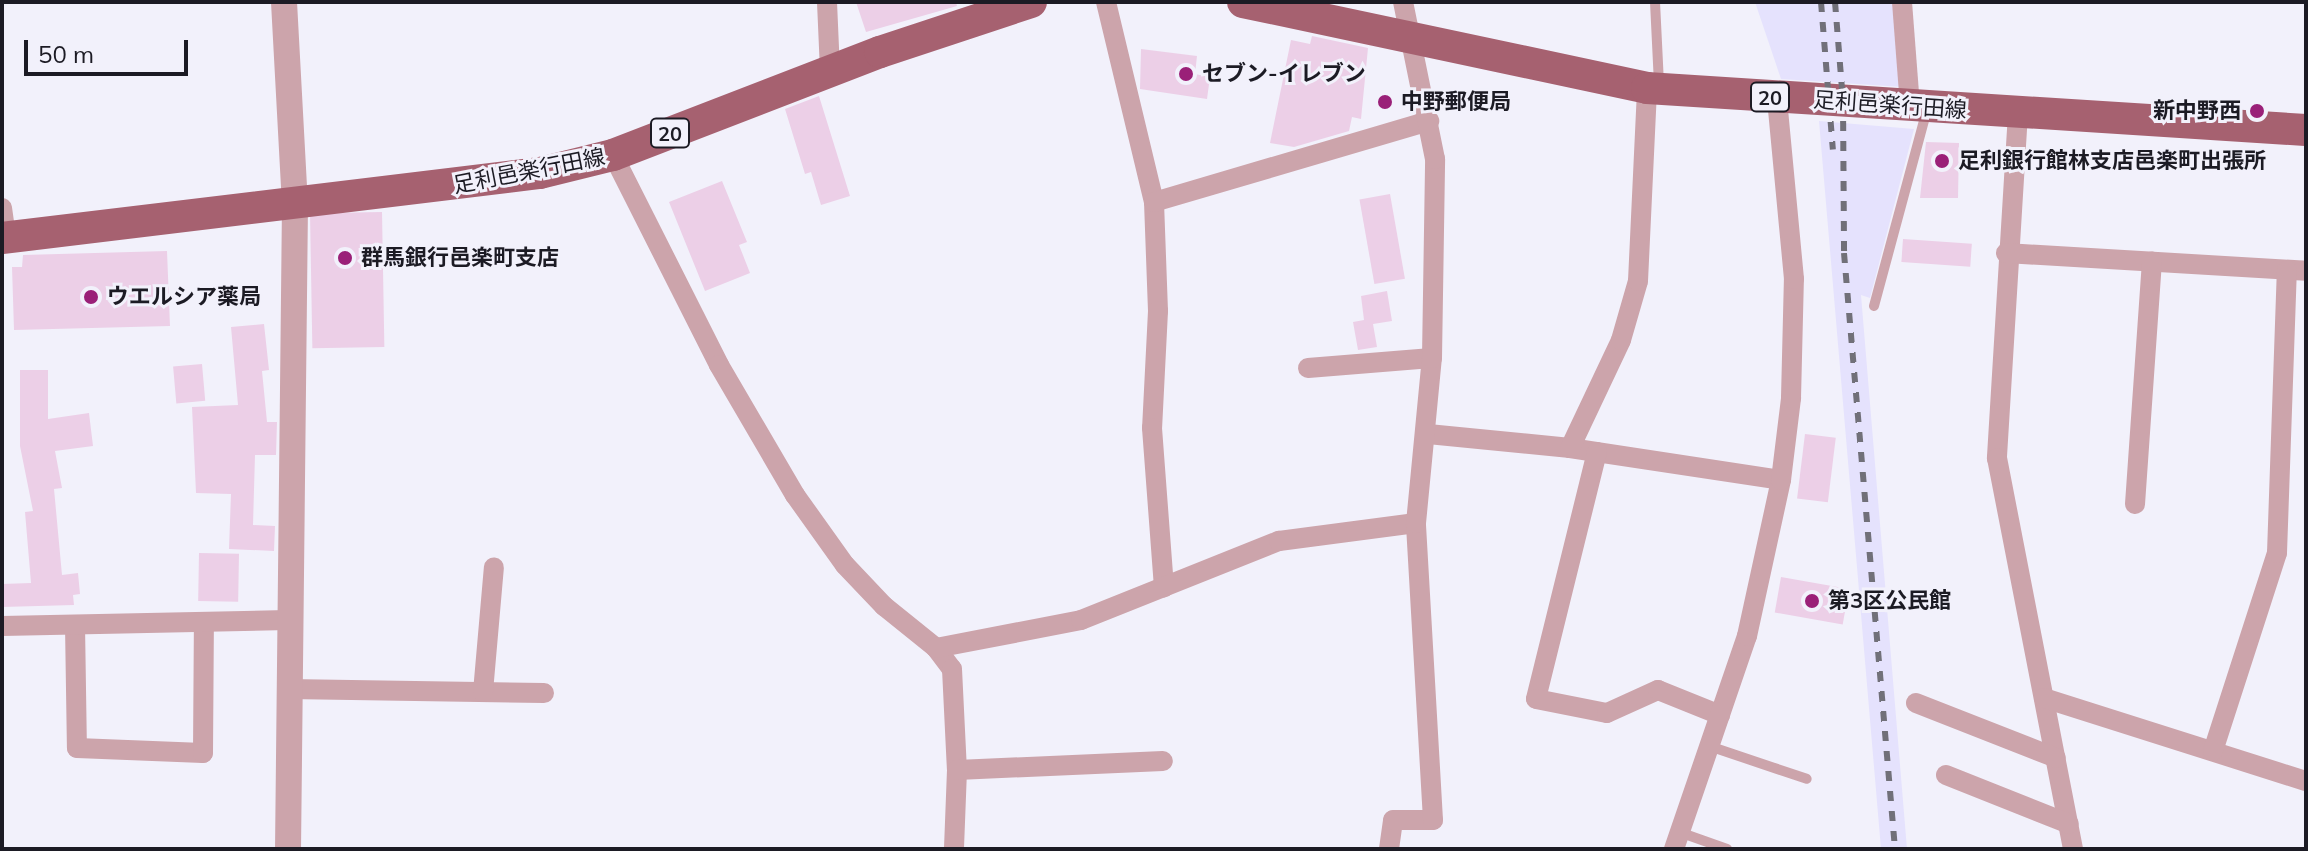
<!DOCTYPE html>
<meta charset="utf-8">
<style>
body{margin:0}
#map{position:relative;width:2308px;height:851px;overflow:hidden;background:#f2f1fb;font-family:Mulish,"Noto Sans JP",sans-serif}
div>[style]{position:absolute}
.built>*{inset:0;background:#e5e2fd}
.building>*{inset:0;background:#eccfe7;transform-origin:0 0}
.service>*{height:10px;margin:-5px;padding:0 5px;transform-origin:5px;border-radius:5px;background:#cca4ab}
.minor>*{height:20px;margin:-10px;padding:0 10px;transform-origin:10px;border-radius:10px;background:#cca4ab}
.tertiary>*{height:26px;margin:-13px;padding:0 13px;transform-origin:13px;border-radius:13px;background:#cca4ab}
.primary>*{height:32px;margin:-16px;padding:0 16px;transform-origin:16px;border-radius:16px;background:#a66170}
.rail>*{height:6px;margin-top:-3px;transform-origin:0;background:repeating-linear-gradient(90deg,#717079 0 10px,transparent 0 20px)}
.dots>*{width:22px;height:22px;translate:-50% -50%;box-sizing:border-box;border:4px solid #f2f1fb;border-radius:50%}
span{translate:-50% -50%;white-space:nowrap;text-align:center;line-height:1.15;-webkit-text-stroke:6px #f2f1fb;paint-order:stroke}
.shield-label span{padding:2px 6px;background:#f2f1fb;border:2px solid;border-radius:6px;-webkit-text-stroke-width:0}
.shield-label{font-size:20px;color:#1c1b24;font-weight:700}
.poi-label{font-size:22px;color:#1c1b24;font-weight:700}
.left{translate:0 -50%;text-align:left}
.right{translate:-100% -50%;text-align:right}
.street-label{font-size:22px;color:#1c1b24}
.frame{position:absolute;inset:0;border:4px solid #1c1b24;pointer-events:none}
.scale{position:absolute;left:24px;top:40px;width:164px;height:36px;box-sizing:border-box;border:4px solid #1c1b24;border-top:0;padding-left:10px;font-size:24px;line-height:28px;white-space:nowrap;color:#1c1b24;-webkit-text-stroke:6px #f2f1fb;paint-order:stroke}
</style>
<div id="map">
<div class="built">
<div style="clip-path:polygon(1755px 2px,1895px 2px,1903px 87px,1781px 79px)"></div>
<div style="clip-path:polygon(1819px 121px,1914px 129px,1870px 298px,1861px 295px,1907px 849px,1881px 849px)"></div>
</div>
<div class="building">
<div style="clip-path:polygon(856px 2px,956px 2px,957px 6px,866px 32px)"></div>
<div style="clip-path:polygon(1312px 36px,1368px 48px,1361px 119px,1352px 117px,1349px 131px,1294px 147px,1270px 143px,1291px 40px,1310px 44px)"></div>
<div style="clip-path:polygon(1141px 49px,1197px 56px,1195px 74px,1210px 77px,1207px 99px,1140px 89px)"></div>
<div style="clip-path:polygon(819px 96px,850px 196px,821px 205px,811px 172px,805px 174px,785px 109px)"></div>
<div style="clip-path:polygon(1926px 142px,1959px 143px,1958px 198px,1920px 198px)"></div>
<div style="clip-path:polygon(722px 181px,747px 242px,739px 245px,750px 273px,705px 291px,669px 202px)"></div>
<div style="left:1390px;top:194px;width:86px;height:31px;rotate:80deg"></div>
<div style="left:382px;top:212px;width:135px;height:72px;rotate:89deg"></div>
<div style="left:1903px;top:239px;width:69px;height:23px;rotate:4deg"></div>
<div style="clip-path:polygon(167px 251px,170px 326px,14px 330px,12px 267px,22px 267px,23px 255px)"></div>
<div style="clip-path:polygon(1387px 291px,1392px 321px,1373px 324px,1377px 347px,1358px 350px,1353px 322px,1364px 320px,1361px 296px)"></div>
<div style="clip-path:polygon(264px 324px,269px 370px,262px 371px,267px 422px,277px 422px,276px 455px,255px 455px,253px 525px,275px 526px,274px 551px,229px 549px,231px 494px,196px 493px,192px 407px,238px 405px,231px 327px)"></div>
<div style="left:202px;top:364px;width:37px;height:29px;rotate:85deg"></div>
<div style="clip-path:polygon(20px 370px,48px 370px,48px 419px,89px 413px,93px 446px,55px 451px,62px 488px,54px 489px,62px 575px,78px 573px,80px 594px,73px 595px,74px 605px,2px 607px,2px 584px,31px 583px,25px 512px,33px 511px,20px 446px)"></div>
<div style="left:1805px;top:434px;width:31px;height:65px;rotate:7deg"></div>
<div style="left:199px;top:553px;width:40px;height:48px;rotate:1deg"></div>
<div style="left:1781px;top:577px;width:69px;height:36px;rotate:10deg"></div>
</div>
<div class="service">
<div style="left:1655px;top:2px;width:81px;rotate:87.2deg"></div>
<div style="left:1874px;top:306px;width:204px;rotate:-74.9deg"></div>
<div style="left:1709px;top:746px;width:103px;rotate:18.6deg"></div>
<div style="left:1679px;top:832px;width:51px;rotate:19.5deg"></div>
</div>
<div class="minor">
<div style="left:827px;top:2px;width:68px;rotate:87.5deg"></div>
<div style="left:1106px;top:2px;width:206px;rotate:76.5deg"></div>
<div style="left:1154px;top:202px;width:109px;rotate:87.9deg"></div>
<div style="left:1158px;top:311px;width:117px;rotate:92.9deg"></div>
<div style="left:1152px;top:428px;width:160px;rotate:85.7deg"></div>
<div style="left:1902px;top:2px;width:105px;rotate:85.6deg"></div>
<div style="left:2018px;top:113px;width:346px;rotate:93.5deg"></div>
<div style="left:1997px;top:458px;width:398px;rotate:79deg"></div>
<div style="left:613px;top:155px;width:235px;rotate:63.2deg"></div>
<div style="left:719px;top:365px;width:151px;rotate:59.7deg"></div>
<div style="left:795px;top:495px;width:86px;rotate:54.5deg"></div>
<div style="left:845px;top:565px;width:57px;rotate:46.4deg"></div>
<div style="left:884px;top:606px;width:67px;rotate:38.9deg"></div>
<div style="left:936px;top:648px;width:26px;rotate:53deg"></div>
<div style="left:952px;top:669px;width:101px;rotate:87.2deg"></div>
<div style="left:957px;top:770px;width:79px;rotate:92.2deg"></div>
<div style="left:1154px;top:202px;width:287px;rotate:-16.4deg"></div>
<div style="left:2px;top:208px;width:29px;rotate:82deg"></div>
<div style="left:2006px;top:253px;width:301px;rotate:3.4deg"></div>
<div style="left:1308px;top:368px;width:124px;rotate:-4.6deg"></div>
<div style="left:1428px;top:434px;width:143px;rotate:5.6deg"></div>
<div style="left:1570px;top:448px;width:213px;rotate:8.6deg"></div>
<div style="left:1570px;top:448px;width:119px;rotate:-64.7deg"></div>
<div style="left:1621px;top:340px;width:61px;rotate:-73.9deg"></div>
<div style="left:1638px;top:281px;width:193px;rotate:-87.3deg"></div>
<div style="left:1597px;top:452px;width:254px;rotate:103.9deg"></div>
<div style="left:1536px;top:699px;width:72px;rotate:11.2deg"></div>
<div style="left:1607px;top:713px;width:56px;rotate:-24.3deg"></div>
<div style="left:1658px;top:690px;width:67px;rotate:22deg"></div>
<div style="left:2135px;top:504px;width:243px;rotate:-86deg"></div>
<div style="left:75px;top:625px;width:123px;rotate:89.1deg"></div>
<div style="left:77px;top:748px;width:126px;rotate:2.3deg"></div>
<div style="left:203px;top:753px;width:131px;rotate:-89.6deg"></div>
<div style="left:2px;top:626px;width:286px;rotate:-1.2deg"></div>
<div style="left:936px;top:648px;width:148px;rotate:-10.9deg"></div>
<div style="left:1081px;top:620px;width:213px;rotate:-21.8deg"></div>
<div style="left:1279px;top:541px;width:138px;rotate:-7.5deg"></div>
<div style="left:288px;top:689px;width:256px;rotate:0.9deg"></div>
<div style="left:483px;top:692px;width:125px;rotate:-85deg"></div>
<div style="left:2044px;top:698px;width:275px;rotate:17.6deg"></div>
<div style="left:1916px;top:703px;width:150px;rotate:21.4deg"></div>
<div style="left:2213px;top:751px;width:208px;rotate:-72.1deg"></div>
<div style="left:2277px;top:553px;width:283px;rotate:-88deg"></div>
<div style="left:957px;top:770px;width:206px;rotate:-2.5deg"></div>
<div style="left:1946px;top:775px;width:132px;rotate:21.7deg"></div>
<div style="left:1389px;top:849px;width:29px;rotate:-82deg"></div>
<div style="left:1393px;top:820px;width:40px"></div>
<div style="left:1433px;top:820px;width:297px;rotate:-93.3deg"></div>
<div style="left:1416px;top:523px;width:166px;rotate:-84.5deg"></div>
<div style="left:1432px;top:358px;width:199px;rotate:-89.1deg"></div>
<div style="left:1435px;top:159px;width:160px;rotate:-101.5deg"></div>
<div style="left:1674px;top:849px;width:225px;rotate:-71.1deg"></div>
<div style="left:1747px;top:636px;width:160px;rotate:-77.7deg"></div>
<div style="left:1781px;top:480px;width:83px;rotate:-83deg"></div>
<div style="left:1791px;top:398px;width:119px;rotate:-88.6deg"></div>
<div style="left:1794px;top:279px;width:182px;rotate:-95.4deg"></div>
</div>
<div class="tertiary">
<div style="left:284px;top:2px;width:202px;rotate:86.9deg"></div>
<div style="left:295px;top:204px;width:645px;rotate:90.62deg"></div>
</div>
<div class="primary">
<div style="left:1243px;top:2px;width:413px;rotate:12deg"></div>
<div style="left:1647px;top:88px;width:660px;rotate:3.65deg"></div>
<div style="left:2px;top:238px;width:542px;rotate:-6.89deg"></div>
<div style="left:540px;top:173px;width:75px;rotate:-13.9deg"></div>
<div style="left:613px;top:155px;width:286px;rotate:-21.1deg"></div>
<div style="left:880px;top:52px;width:159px;rotate:-18.3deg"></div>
</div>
<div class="rail">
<div style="left:1821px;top:2px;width:148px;rotate:85.4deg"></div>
<div style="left:1835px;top:2px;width:99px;rotate:85.4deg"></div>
<div style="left:1843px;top:101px;width:152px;rotate:89.6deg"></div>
<div style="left:1844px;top:253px;width:598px;rotate:85.11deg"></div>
</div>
<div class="dots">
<div style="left:1186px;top:74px;background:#9a2078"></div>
<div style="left:1385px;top:102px;background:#9a2078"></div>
<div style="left:2257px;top:111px;background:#9a2078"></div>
<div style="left:1942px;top:161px;background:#9a2078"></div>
<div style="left:345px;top:258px;background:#9a2078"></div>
<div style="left:91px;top:297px;background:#9a2078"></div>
<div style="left:1812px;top:601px;background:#9a2078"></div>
</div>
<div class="shield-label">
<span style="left:1770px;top:97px">20</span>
<span style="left:670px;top:133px">20</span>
</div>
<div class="poi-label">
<span class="left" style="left:1202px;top:74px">セブン-イレブン</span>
<span class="left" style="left:1401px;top:102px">中野郵便局</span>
<span class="right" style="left:2241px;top:111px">新中野西</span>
<span class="left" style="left:1958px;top:161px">足利銀行館林支店邑楽町出張所</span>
<span class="left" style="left:361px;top:258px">群馬銀行邑楽町支店</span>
<span class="left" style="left:107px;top:297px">ウエルシア薬局</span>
<span class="left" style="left:1828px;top:601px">第3区公民館</span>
</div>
<div class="street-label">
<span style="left:1890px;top:105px;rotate:4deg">足利邑楽行田線</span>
<span style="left:529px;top:171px;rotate:-11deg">足利邑楽行田線</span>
</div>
<div class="frame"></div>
<div class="scale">50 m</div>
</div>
